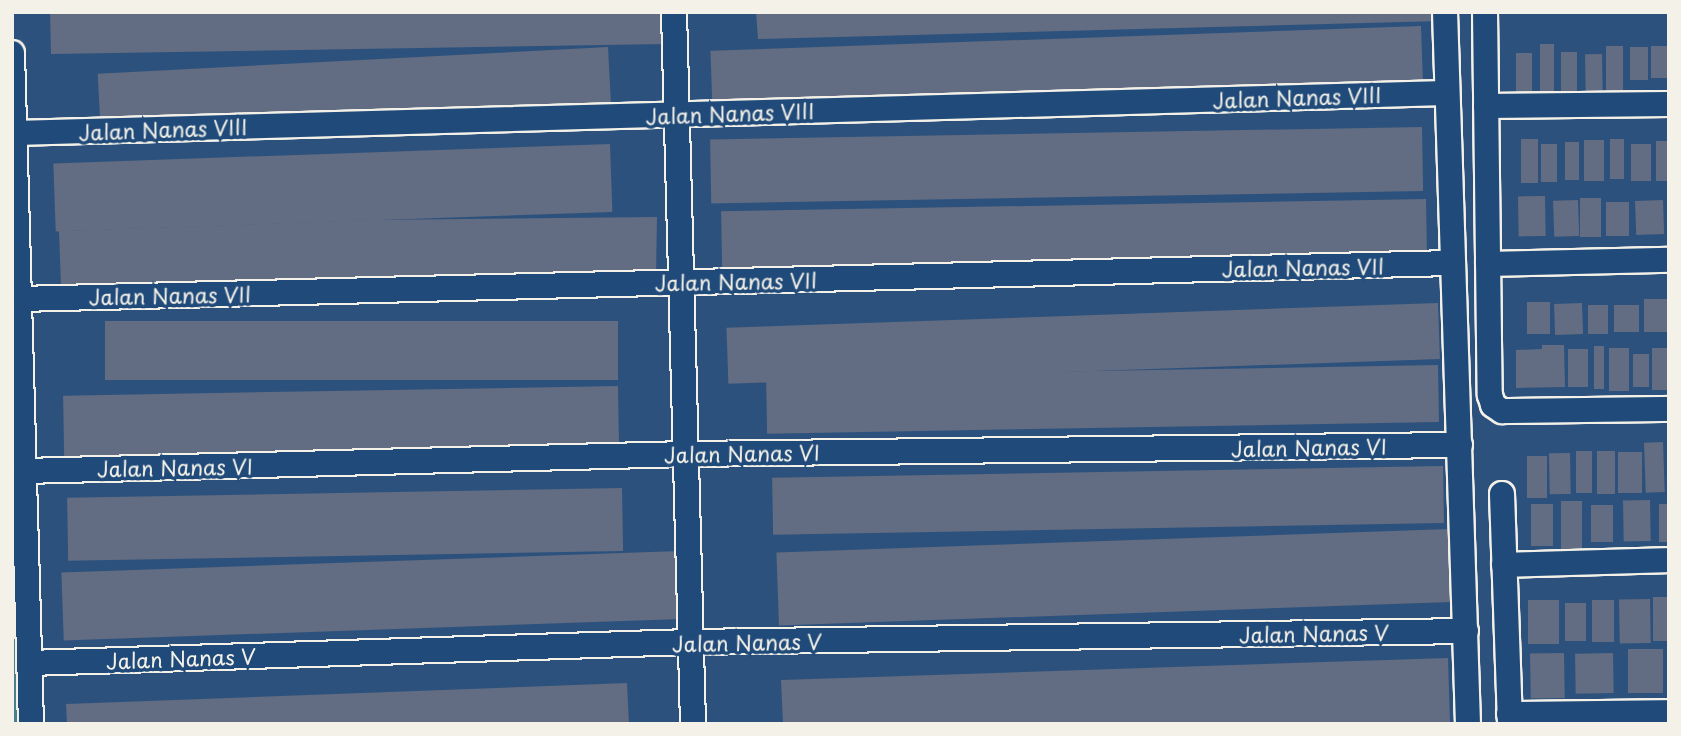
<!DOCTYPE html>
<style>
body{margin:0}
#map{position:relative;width:1681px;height:736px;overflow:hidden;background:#2c517c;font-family:"Playpen Sans",sans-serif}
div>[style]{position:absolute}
.green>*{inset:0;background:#4c7f8c}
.building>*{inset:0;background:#626c82;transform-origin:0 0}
.roads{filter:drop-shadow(2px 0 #f4f1e8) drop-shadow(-2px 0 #f4f1e8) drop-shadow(0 2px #f4f1e8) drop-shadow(0 -2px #f4f1e8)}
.minor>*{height:24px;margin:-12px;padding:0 12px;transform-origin:12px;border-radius:12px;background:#1f4a7a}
span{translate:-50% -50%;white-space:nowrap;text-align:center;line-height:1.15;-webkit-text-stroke:7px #1f4a7a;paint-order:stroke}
.street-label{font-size:21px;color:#f4f1e8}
.frame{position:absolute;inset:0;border:14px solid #f4f1e8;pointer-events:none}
</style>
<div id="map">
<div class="green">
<div style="clip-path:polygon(12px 577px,17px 577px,18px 724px,12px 724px)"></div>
</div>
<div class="building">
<div style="clip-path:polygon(50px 12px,667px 12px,667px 44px,51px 54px)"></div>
<div style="clip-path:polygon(756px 12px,1441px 12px,1441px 21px,758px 39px)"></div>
<div style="left:1421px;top:26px;width:64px;height:711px;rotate:88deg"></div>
<div style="left:1540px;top:44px;width:14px;height:51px"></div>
<div style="left:1623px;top:46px;width:50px;height:17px;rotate:90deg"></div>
<div style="left:1651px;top:46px;width:18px;height:32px"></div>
<div style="left:608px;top:47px;width:67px;height:511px;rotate:87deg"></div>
<div style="left:1648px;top:47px;width:33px;height:18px;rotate:90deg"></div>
<div style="left:1561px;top:52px;width:16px;height:41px"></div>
<div style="left:1516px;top:53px;width:16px;height:42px"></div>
<div style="left:1602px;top:54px;width:40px;height:17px;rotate:89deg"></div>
<div style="left:1422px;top:127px;width:64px;height:712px;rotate:89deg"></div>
<div style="left:1521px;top:139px;width:17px;height:44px"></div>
<div style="left:1624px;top:139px;width:40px;height:14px;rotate:90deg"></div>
<div style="left:1584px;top:140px;width:20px;height:41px"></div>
<div style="left:1656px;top:141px;width:13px;height:40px"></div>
<div style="left:1565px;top:142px;width:14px;height:38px"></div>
<div style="left:610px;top:144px;width:68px;height:557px;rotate:88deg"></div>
<div style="left:1541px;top:144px;width:16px;height:38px"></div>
<div style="left:1631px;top:144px;width:20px;height:37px"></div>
<div style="left:1545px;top:196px;width:40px;height:27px;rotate:89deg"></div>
<div style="left:1580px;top:198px;width:21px;height:39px"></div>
<div style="left:1426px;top:199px;width:57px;height:705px;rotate:89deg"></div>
<div style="left:1578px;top:200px;width:36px;height:25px;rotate:88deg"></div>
<div style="left:1663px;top:200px;width:34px;height:28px;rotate:88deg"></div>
<div style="left:1606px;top:202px;width:23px;height:34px"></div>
<div style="clip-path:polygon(657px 217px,656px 276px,61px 287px,59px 231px,368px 220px)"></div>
<div style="left:1644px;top:299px;width:25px;height:33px"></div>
<div style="left:1550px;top:302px;width:32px;height:23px;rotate:90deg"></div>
<div style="left:1438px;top:303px;width:56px;height:712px;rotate:88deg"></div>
<div style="left:1582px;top:303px;width:31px;height:28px;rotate:88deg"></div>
<div style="left:1588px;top:305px;width:20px;height:29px"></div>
<div style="left:1614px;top:305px;width:25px;height:27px"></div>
<div style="left:618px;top:321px;width:59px;height:513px;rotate:90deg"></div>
<div style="clip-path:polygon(1542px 345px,1564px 345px,1565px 387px,1516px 388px,1516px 350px,1542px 349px)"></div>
<div style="left:1594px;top:346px;width:10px;height:43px"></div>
<div style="left:1609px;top:348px;width:20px;height:43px"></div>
<div style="left:1652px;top:348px;width:17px;height:42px"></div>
<div style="left:1568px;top:349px;width:20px;height:38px"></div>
<div style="left:1633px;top:354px;width:16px;height:33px"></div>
<div style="left:1438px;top:365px;width:57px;height:672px;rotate:89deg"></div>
<div style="left:618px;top:386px;width:64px;height:555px;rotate:89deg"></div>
<div style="left:1663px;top:442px;width:50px;height:19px;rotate:88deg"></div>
<div style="left:1576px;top:451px;width:16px;height:42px"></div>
<div style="left:1597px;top:451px;width:18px;height:43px"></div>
<div style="left:1618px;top:452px;width:24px;height:41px"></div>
<div style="left:1570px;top:453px;width:41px;height:21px;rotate:89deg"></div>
<div style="left:1527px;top:456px;width:20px;height:42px"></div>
<div style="left:1443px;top:466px;width:57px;height:671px;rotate:89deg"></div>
<div style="left:622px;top:488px;width:63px;height:555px;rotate:89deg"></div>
<div style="left:1650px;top:500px;width:41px;height:27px;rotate:89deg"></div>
<div style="left:1561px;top:501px;width:21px;height:48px"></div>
<div style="left:1531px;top:504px;width:22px;height:42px"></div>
<div style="left:1659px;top:504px;width:10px;height:38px"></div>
<div style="left:1591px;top:505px;width:22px;height:37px"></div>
<div style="left:1449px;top:529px;width:73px;height:673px;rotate:88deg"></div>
<div style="left:679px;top:551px;width:68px;height:618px;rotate:88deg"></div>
<div style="left:1653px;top:597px;width:16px;height:44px"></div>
<div style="left:1650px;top:599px;width:44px;height:31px;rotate:89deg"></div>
<div style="left:1528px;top:600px;width:31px;height:44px"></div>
<div style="left:1592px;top:600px;width:22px;height:42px"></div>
<div style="left:1565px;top:603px;width:21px;height:38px"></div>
<div style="left:1663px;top:649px;width:44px;height:35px;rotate:90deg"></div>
<div style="left:1564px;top:653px;width:45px;height:34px;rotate:89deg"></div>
<div style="left:1613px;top:653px;width:40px;height:38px;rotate:89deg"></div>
<div style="clip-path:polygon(1448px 658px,1450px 724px,783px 724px,781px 680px)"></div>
<div style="clip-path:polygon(627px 683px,629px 724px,67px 724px,66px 704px)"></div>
</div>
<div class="roads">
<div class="minor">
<div style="left:674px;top:12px;width:712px;rotate:88.47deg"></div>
<div style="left:1445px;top:12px;width:712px;rotate:88.15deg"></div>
<div style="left:1485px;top:12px;width:383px;rotate:89.3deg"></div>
<div style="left:1490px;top:395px;width:10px;rotate:73deg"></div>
<div style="left:1493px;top:405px;width:11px;rotate:34deg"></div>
<div style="left:1502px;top:411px;width:167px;rotate:-0.7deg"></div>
<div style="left:12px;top:53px;width:671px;rotate:88.38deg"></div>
<div style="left:1486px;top:106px;width:183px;rotate:-0.6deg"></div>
<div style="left:15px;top:133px;width:1431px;rotate:-1.6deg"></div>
<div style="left:1488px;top:264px;width:181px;rotate:-1.3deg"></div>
<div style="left:19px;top:299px;width:1434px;rotate:-1.44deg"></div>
<div style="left:24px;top:471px;width:661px;rotate:-1.47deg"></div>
<div style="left:685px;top:454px;width:775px;rotate:-0.67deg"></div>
<div style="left:1502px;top:494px;width:230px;rotate:88deg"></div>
<div style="left:1504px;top:565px;width:165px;rotate:-1.7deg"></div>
<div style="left:29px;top:663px;width:662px;rotate:-1.82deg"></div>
<div style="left:691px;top:642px;width:775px;rotate:-0.81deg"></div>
<div style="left:1509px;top:714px;width:160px;rotate:-0.7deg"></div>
</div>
</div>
<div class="street-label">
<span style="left:1297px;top:97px;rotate:-2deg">Jalan Nanas VIII</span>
<span style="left:730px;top:113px;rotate:-2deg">Jalan Nanas VIII</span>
<span style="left:163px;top:129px;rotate:-2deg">Jalan Nanas VIII</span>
<span style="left:1303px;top:267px;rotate:-1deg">Jalan Nanas VII</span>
<span style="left:736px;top:281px;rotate:-1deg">Jalan Nanas VII</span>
<span style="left:170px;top:295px;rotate:-1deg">Jalan Nanas VII</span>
<span style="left:1309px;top:447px;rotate:-1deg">Jalan Nanas VI</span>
<span style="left:742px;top:453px;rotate:-1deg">Jalan Nanas VI</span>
<span style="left:175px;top:467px;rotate:-1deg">Jalan Nanas VI</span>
<span style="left:1314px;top:633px;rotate:-1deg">Jalan Nanas V</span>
<span style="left:747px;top:642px;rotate:-1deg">Jalan Nanas V</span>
<span style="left:181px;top:658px;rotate:-2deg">Jalan Nanas V</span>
</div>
<div class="frame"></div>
</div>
